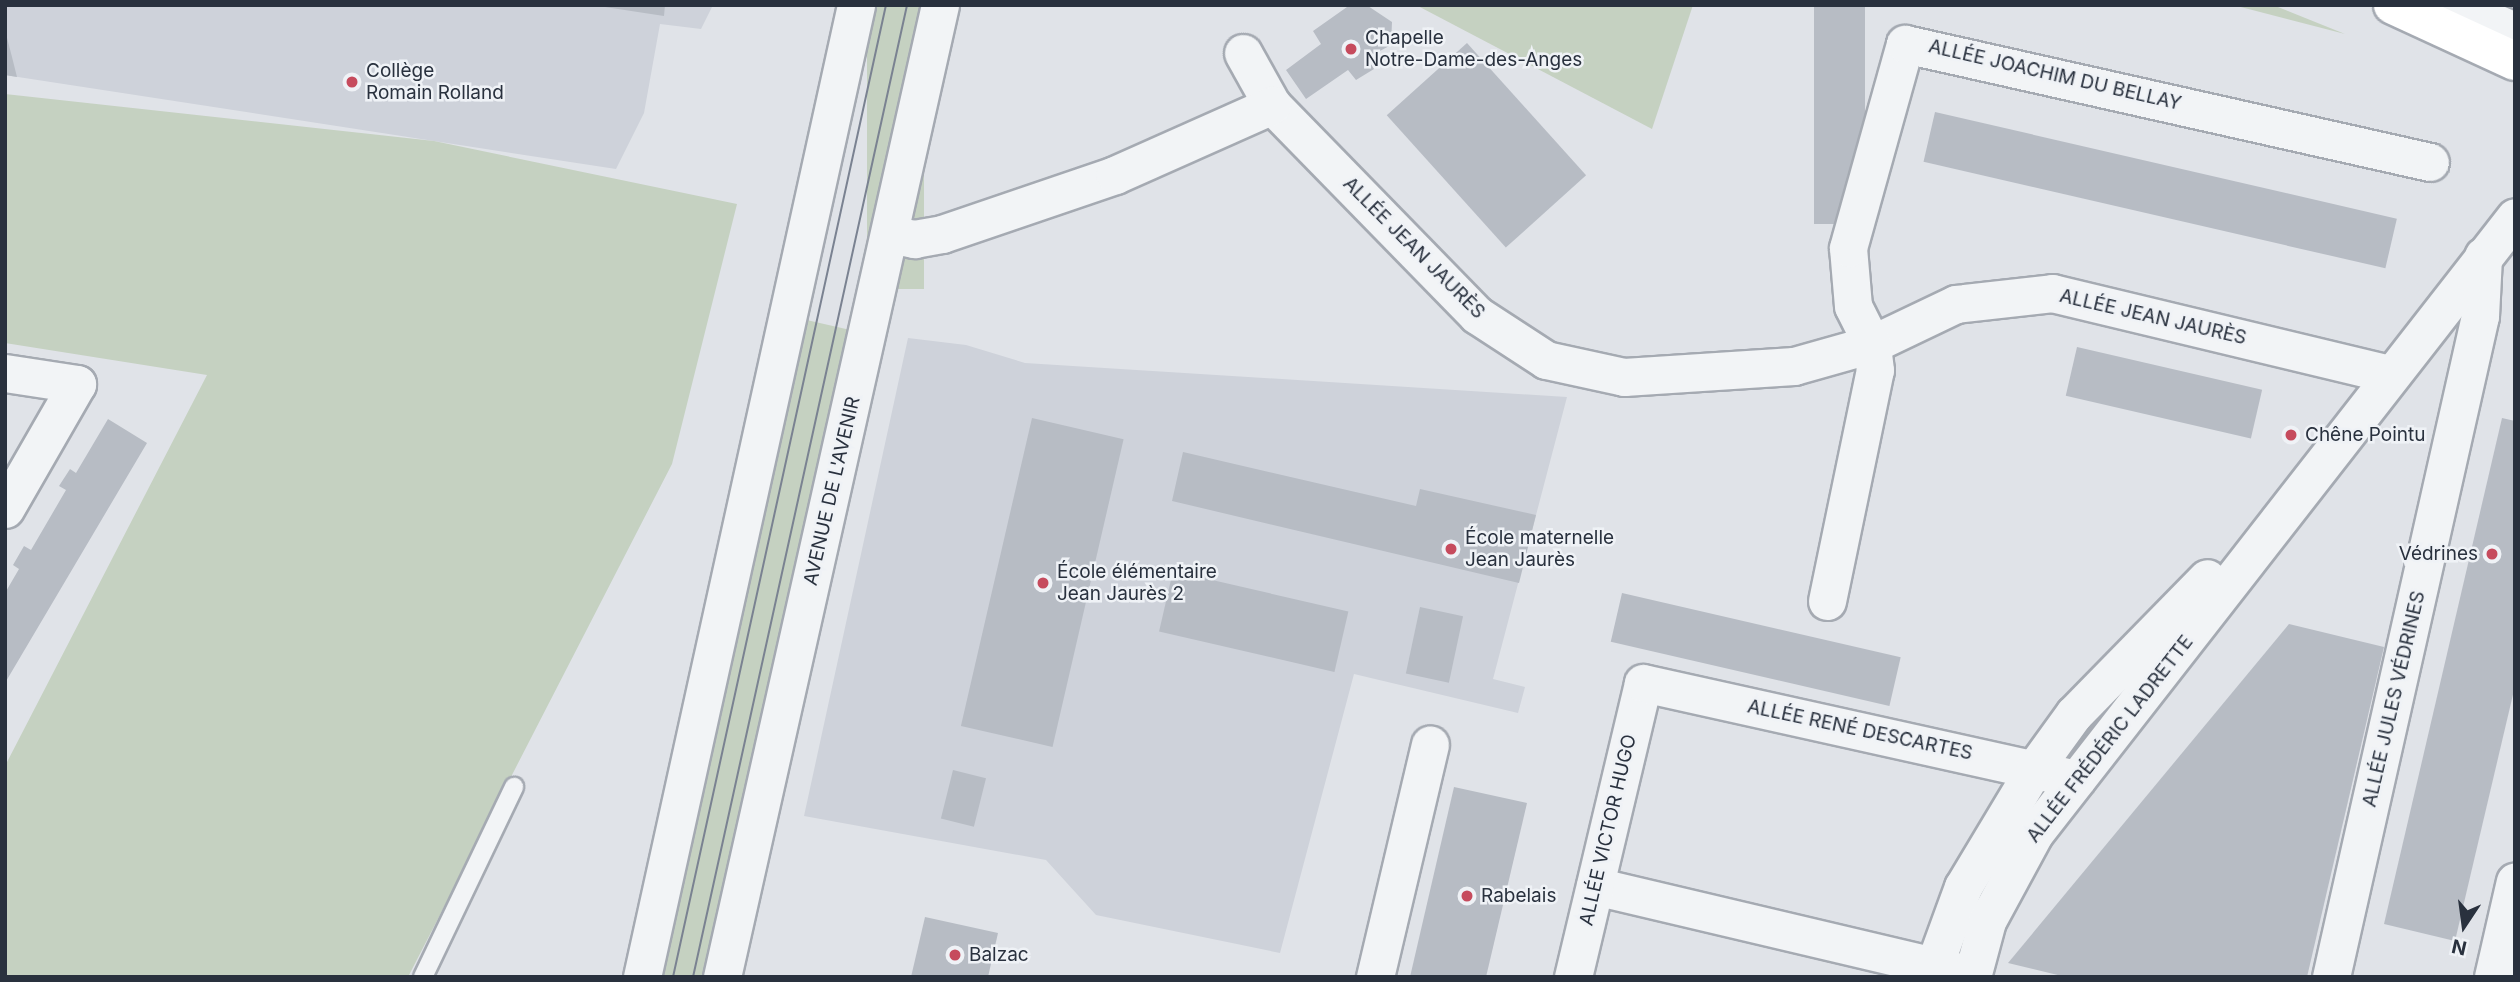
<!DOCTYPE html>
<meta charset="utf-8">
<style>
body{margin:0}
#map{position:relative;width:2520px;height:982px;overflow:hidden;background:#e0e3e8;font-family:Inter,sans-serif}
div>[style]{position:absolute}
.built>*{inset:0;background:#ced2da}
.green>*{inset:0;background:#c5d1c1;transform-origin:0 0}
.building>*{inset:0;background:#b7bcc4;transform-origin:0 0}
.roads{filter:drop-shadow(2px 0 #a5aab2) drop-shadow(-2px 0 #a5aab2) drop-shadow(0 2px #a5aab2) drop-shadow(0 -2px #a5aab2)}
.service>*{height:18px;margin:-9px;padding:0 9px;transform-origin:9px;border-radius:9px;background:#f2f4f6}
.minor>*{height:37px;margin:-18.5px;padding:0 18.5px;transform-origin:18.5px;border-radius:18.5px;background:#f2f4f6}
.secondary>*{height:38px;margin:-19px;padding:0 19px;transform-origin:19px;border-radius:19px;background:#fff}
.tram>*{height:2px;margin:-1px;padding:0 1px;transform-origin:1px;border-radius:1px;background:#7a8291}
.dots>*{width:19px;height:19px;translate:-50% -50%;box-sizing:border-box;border:4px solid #eff2f6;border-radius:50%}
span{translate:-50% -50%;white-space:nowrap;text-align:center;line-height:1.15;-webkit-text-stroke:5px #eff2f6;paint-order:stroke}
.poi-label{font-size:19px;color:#29313e}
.left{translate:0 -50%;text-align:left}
.right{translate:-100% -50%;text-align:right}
.street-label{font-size:19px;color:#29313e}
.frame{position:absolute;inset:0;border:7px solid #29313e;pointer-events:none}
.north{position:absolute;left:2429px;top:891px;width:70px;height:70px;-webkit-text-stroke:5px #eff2f6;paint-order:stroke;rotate:193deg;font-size:19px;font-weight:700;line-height:28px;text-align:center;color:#29313e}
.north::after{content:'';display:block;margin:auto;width:24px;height:32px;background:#29313e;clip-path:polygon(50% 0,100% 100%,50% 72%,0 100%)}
</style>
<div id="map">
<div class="built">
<div style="clip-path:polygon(5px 5px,713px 5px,701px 29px,660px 24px,644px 113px,616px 169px,5px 75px)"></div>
<div style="clip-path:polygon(908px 338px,966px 345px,1025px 363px,1567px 397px,1493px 679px,1525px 687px,1518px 713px,1354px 674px,1280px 953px,1096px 915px,1046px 860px,804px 816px)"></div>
</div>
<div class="green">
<div style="left:867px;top:5px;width:57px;height:284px"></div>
<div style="clip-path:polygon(1416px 5px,1693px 5px,1652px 129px)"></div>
<div style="clip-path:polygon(2233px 5px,2273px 5px,2345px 34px)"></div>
<div style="clip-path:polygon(5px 94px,434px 141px,737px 204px,672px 464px,408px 977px,5px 977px,5px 766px,207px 375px,5px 343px)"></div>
<div style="left:798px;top:318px;width:57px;height:675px;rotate:13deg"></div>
</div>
<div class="building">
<div style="clip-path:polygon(665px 5px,664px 16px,605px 7px,605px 5px)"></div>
<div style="left:1814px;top:5px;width:51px;height:219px"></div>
<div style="clip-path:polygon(1368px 6px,1392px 22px,1391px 45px,1367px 58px,1374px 69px,1356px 80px,1348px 70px,1306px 99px,1286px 70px,1321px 44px,1313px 31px,1347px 7px)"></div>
<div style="clip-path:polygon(6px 34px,12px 57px,17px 77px,5px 75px)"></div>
<div style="left:1467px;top:43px;width:178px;height:108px;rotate:48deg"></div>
<div style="left:1935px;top:112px;width:474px;height:51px;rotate:13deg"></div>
<div style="left:2077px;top:347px;width:190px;height:50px;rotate:13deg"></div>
<div style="left:1032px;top:418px;width:94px;height:316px;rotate:13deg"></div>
<div style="clip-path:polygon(2502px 418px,2515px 421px,2515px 686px,2455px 941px,2384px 924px)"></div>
<div style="clip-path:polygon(108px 419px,147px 443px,5px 683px,5px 593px,19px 569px,13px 565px,24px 546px,31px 550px,66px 490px,59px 486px,70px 469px,76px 473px)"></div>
<div style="clip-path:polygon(1183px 452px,1416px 506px,1420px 489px,1536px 515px,1519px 583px,1172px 501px)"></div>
<div style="left:1173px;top:571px;width:180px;height:62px;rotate:13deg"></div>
<div style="left:1622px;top:593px;width:286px;height:50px;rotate:13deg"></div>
<div style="left:1420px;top:607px;width:44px;height:68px;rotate:12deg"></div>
<div style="clip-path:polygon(2289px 624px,2384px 647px,2307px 977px,2066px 977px,2008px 963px)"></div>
<div style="left:953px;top:770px;width:34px;height:50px;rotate:14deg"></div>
<div style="clip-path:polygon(1454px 787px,1527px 803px,1524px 816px,1486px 977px,1410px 977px)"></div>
<div style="clip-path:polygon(925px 917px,998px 933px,988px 977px,911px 977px)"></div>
</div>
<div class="roads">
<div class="service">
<div style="left:423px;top:977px;width:211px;rotate:-64.4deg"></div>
</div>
<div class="minor">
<div style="left:2454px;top:5px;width:66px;rotate:23.1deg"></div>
<div style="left:1243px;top:53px;width:60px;rotate:60.9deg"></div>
<div style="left:1272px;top:105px;width:293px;rotate:45.7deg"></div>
<div style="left:1477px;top:315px;width:82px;rotate:33.1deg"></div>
<div style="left:1546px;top:360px;width:80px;rotate:12.3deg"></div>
<div style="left:1624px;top:377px;width:170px;rotate:-3.7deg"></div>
<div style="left:1794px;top:366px;width:81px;rotate:-15.8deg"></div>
<div style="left:1872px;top:344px;width:93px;rotate:-25.5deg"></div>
<div style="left:1956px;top:304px;width:97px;rotate:-6.5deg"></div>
<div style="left:2052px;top:293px;width:348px;rotate:13.5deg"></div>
<div style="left:890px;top:234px;width:25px;rotate:12deg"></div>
<div style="left:914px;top:239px;width:28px;rotate:-10deg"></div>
<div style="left:942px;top:234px;width:183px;rotate:-18.8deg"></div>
<div style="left:1115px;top:175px;width:172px;rotate:-24deg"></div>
<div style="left:5px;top:373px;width:73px;rotate:8.7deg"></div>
<div style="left:77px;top:384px;width:144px;rotate:119.9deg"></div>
<div style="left:1827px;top:601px;width:236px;rotate:-78.3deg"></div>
<div style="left:1875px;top:370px;width:26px;rotate:-97deg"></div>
<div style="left:1872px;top:344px;width:42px;rotate:-116.6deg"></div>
<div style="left:1853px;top:306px;width:58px;rotate:-94.9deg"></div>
<div style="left:1848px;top:248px;width:212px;rotate:-74.4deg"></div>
<div style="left:1905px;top:44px;width:538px;rotate:12.67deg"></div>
<div style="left:1595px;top:886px;width:370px;rotate:13.3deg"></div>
<div style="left:642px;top:977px;width:995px;rotate:-77.58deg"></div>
<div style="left:722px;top:977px;width:996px;rotate:-77.36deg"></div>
<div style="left:1375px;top:977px;width:239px;rotate:-76.7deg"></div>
<div style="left:1573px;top:977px;width:302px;rotate:-76.6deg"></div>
<div style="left:1643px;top:683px;width:444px;rotate:12.5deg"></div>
<div style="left:1930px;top:977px;width:96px;rotate:-69.9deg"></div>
<div style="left:1963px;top:887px;width:138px;rotate:-59deg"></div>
<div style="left:2034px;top:769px;width:68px;rotate:-54deg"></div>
<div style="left:2074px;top:714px;width:190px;rotate:-45.6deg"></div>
<div style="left:1972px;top:977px;width:58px;rotate:-75deg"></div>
<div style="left:1987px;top:921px;width:99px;rotate:-61.6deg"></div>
<div style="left:2034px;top:834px;width:782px;rotate:-52.06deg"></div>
<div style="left:2331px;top:977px;width:678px;rotate:-77.3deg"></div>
<div style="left:2480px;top:316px;width:60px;rotate:-87.1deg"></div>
<div style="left:2493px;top:977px;width:98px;rotate:-77.1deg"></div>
</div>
<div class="secondary">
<div style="left:2393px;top:5px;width:134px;rotate:24.7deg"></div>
</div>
</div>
<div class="tram">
<div style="left:673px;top:977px;width:995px;rotate:-77.64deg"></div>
<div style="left:693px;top:977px;width:995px;rotate:-77.58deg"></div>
</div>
<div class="dots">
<div style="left:1351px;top:49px;background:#c64b5d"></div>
<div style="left:352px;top:82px;background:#c64b5d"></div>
<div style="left:2291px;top:435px;background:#c64b5d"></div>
<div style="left:1451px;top:549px;background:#c64b5d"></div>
<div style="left:2492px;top:554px;background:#c64b5d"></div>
<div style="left:1043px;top:583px;background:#c64b5d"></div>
<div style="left:1467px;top:896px;background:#c64b5d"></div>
<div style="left:955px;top:955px;background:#c64b5d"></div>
</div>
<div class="poi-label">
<span class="left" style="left:1365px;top:49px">Chapelle<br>Notre-Dame-des-Anges</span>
<span class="left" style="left:366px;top:82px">Collège<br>Romain Rolland</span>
<span class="left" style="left:2305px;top:435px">Chêne Pointu</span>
<span class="left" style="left:1465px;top:549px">École maternelle<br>Jean Jaurès</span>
<span class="right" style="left:2478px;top:554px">Védrines</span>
<span class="left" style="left:1057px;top:583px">École élémentaire<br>Jean Jaurès 2</span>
<span class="left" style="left:1481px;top:896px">Rabelais</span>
<span class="left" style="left:969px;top:955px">Balzac</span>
</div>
<div class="street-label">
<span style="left:2055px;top:75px;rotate:13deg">ALLÉE JOACHIM DU BELLAY</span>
<span style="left:1414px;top:248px;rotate:45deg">ALLÉE JEAN JAURÈS</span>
<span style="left:2153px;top:317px;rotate:13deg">ALLÉE JEAN JAURÈS</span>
<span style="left:832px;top:491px;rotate:-77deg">AVENUE DE L'AVENIR</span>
<span style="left:2394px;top:699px;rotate:-77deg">ALLÉE JULES VÉDRINES</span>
<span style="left:1860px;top:730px;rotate:12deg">ALLÉE RENÉ DESCARTES</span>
<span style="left:2110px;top:739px;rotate:-52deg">ALLÉE FRÉDÉRIC LADRETTE</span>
<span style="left:1608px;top:830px;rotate:-77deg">ALLÉE VICTOR HUGO</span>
</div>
<div class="frame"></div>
<div class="north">N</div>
</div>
